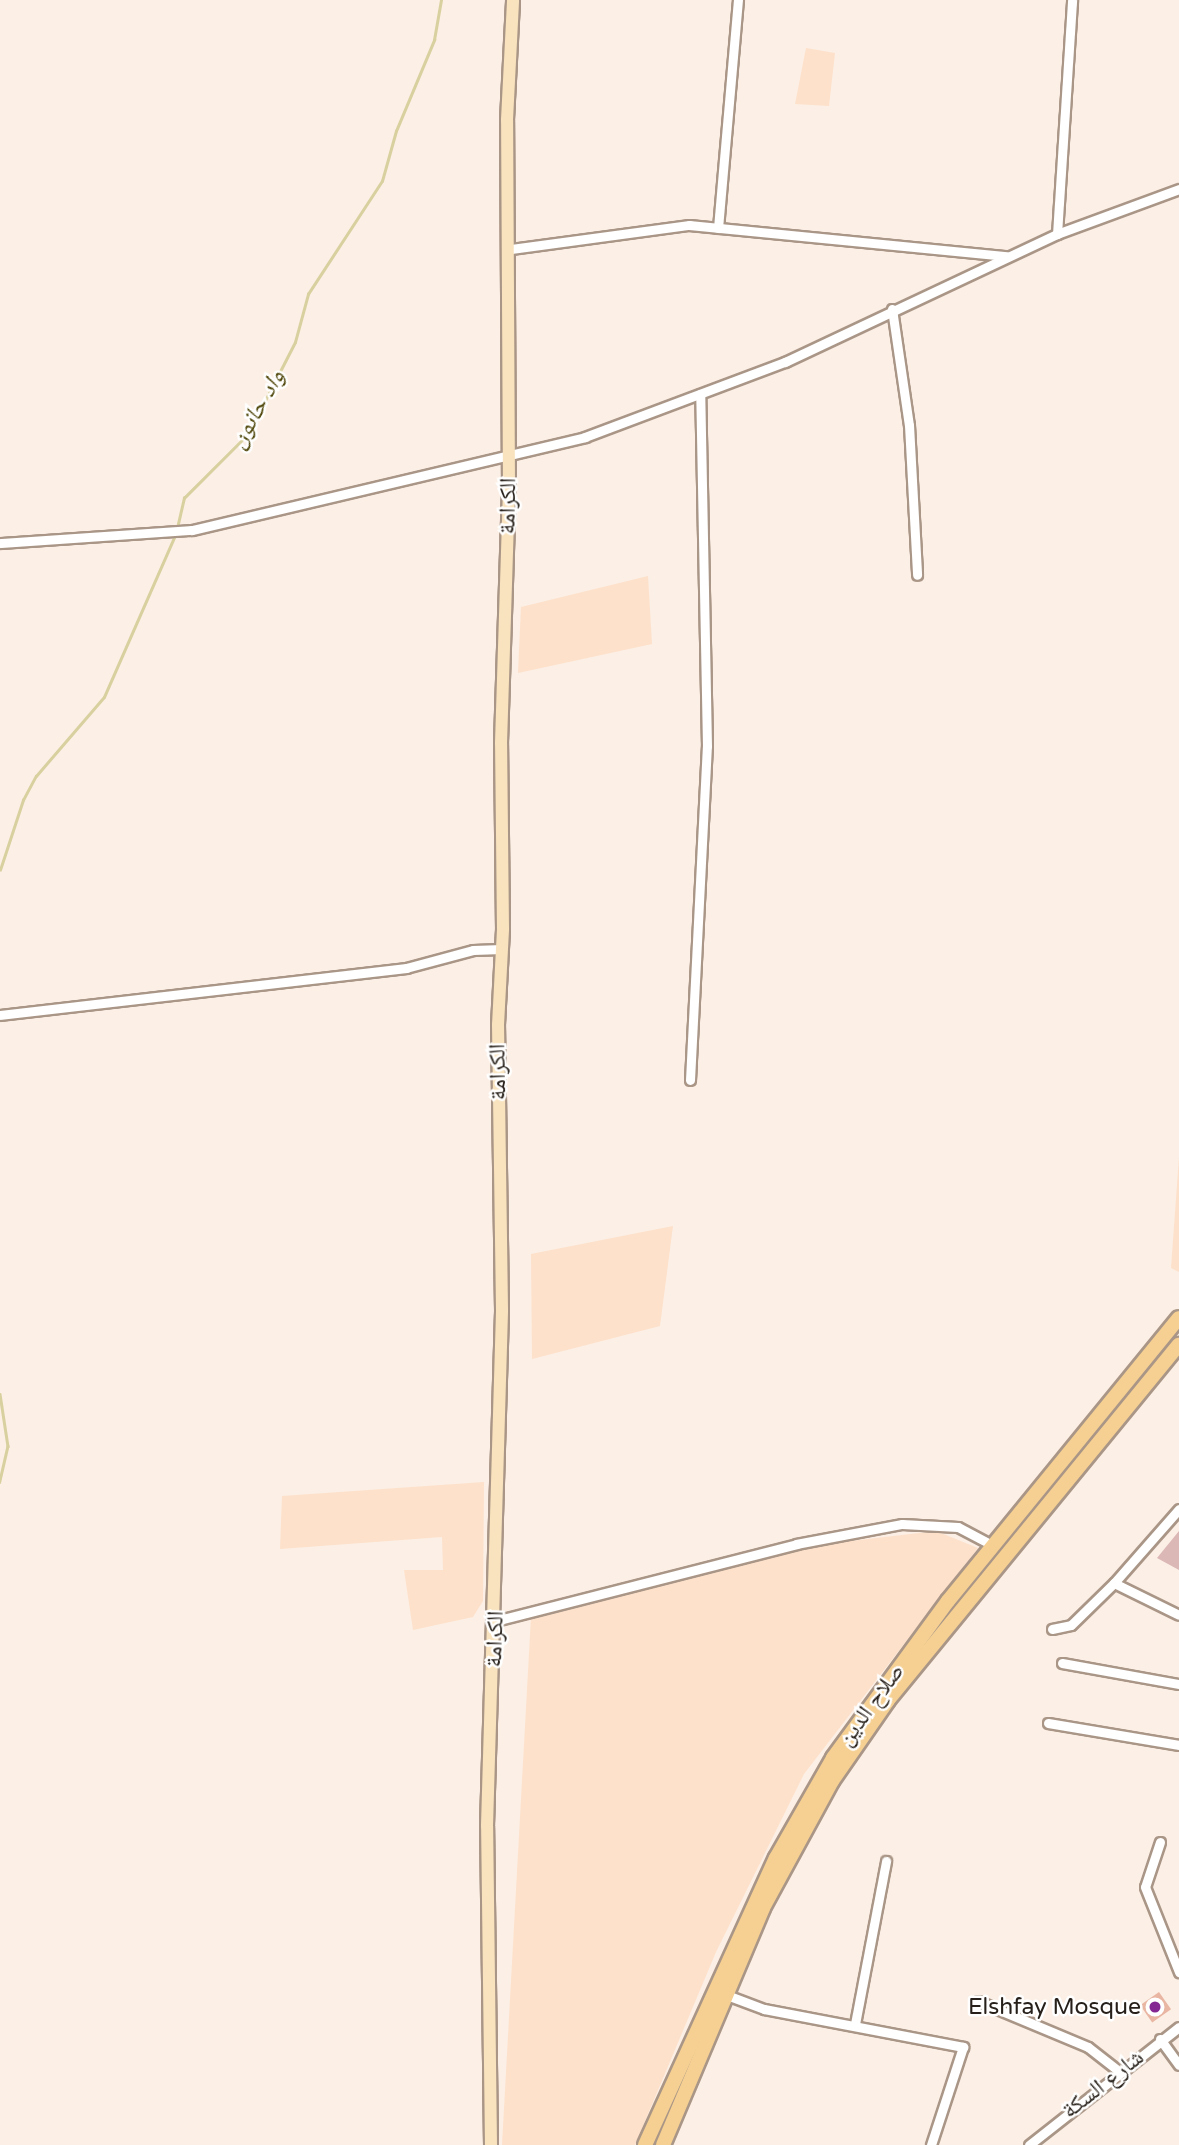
<!DOCTYPE html>
<meta charset="utf-8">
<style>
body{margin:0}
#map{position:relative;width:1179px;height:2145px;overflow:hidden;background:#fcefe5;font-family:"Varela Round","Noto Naskh Arabic",sans-serif}
div>[style]{position:absolute}
.built>*{inset:0;background:#fde1cb}
.green>*{inset:0;background:#dbb7b5}
.stream>*{height:2.5px;margin:-1.25px;padding:0 1.25px;transform-origin:1.25px;border-radius:1.25px;background:#d9d09f}
.building>*{inset:0;background:#e9b6a3;transform-origin:0 0}
.roads{filter:drop-shadow(2px 0 #aa9687) drop-shadow(-2px 0 #aa9687) drop-shadow(0 2px #aa9687) drop-shadow(0 -2px #aa9687)}
.minor>*{height:9px;margin:-4.5px;padding:0 4.5px;transform-origin:4.5px;border-radius:4.5px;background:#fff}
.major>*{height:12px;margin:-6px;padding:0 6px;transform-origin:6px;border-radius:6px;background:#f9e3be}
.highway>*{height:14px;margin:-7px;padding:0 7px;transform-origin:7px;border-radius:7px;background:#f5d092}
.dots>*{width:19px;height:19px;translate:-50% -50%;box-sizing:border-box;border:4px solid #fff;border-radius:50%}
span{translate:-50% -50%;white-space:nowrap;text-align:center;line-height:1.15;-webkit-text-stroke:5px #fff;paint-order:stroke}
.street-label{font-size:23px;color:#27201a}
.poi-label{font-size:23px;color:#27201a}
.right{translate:-100% -50%;text-align:right}
.water-label{font-size:24px;color:#50470b;font-style:italic}
</style>
<div id="map">
<div class="built">
<div style="clip-path:polygon(806px 48px,835px 53px,829px 106px,795px 104px)"></div>
<div style="clip-path:polygon(648px 576px,652px 644px,518px 673px,521px 607px)"></div>
<div style="clip-path:polygon(1179px 1157px,1179px 1272px,1171px 1268px)"></div>
<div style="clip-path:polygon(673px 1226px,660px 1326px,532px 1359px,531px 1254px)"></div>
<div style="clip-path:polygon(484px 1482px,483px 1601px,473px 1617px,413px 1630px,404px 1570px,443px 1570px,442px 1537px,280px 1549px,282px 1496px)"></div>
<div style="clip-path:polygon(936px 1531px,978px 1548px,804px 1774px,716px 1952px,635px 2145px,502px 2145px,531px 1617px,817px 1545px)"></div>
</div>
<div class="green">
<div style="clip-path:polygon(1179px 1531px,1179px 1570px,1157px 1558px)"></div>
</div>
<div class="stream">
<div style="left:177px;top:528px;width:31px;rotate:-77deg"></div>
<div style="left:184px;top:498px;width:91px;rotate:-45deg"></div>
<div style="left:248px;top:434px;width:103px;rotate:-62.9deg"></div>
<div style="left:295px;top:342px;width:50px;rotate:-74.8deg"></div>
<div style="left:308px;top:294px;width:135px;rotate:-56.8deg"></div>
<div style="left:382px;top:181px;width:52px;rotate:-74.4deg"></div>
<div style="left:396px;top:131px;width:99px;rotate:-67.3deg"></div>
<div style="left:434px;top:40px;width:41px;rotate:-80.1deg"></div>
<div style="left:0;top:870px;width:74px;rotate:-71.8deg"></div>
<div style="left:23px;top:800px;width:27px;rotate:-62deg"></div>
<div style="left:36px;top:776px;width:104px;rotate:-49.3deg"></div>
<div style="left:104px;top:697px;width:177px;rotate:-66.3deg"></div>
<div style="left:0;top:1394px;width:53px;rotate:81.3deg"></div>
<div style="left:8px;top:1446px;width:37px;rotate:103deg"></div>
</div>
<div class="building">
<div style="left:1159px;top:1992px;width:21px;height:23px;rotate:55deg"></div>
</div>
<div class="roads">
<div class="minor">
<div style="left:718px;top:228px;width:229px;rotate:-85deg"></div>
<div style="left:1057px;top:234px;width:234px;rotate:-86.3deg"></div>
<div style="left:511px;top:249px;width:180px;rotate:-7.7deg"></div>
<div style="left:689px;top:225px;width:319px;rotate:5.6deg"></div>
<div style="left:892px;top:309px;width:117px;rotate:81.7deg"></div>
<div style="left:909px;top:425px;width:150px;rotate:86.9deg"></div>
<div style="left:0;top:543px;width:192px;rotate:-3.9deg"></div>
<div style="left:192px;top:530px;width:404px;rotate:-13.3deg"></div>
<div style="left:585px;top:437px;width:214px;rotate:-20.6deg"></div>
<div style="left:785px;top:362px;width:301px;rotate:-25.2deg"></div>
<div style="left:1057px;top:234px;width:130px;rotate:-20.2deg"></div>
<div style="left:0;top:1015px;width:409px;rotate:-6.6deg"></div>
<div style="left:406px;top:968px;width:69px;rotate:-15deg"></div>
<div style="left:473px;top:950px;width:29px;rotate:-2deg"></div>
<div style="left:690px;top:1080px;width:334px;rotate:-87.1deg"></div>
<div style="left:707px;top:746px;width:352px;rotate:-91.1deg"></div>
<div style="left:1179px;top:1509px;width:98px;rotate:131.3deg"></div>
<div style="left:1114px;top:1583px;width:72px;rotate:26.2deg"></div>
<div style="left:495px;top:1621px;width:311px;rotate:-14.3deg"></div>
<div style="left:796px;top:1544px;width:108px;rotate:-10.7deg"></div>
<div style="left:902px;top:1524px;width:56px;rotate:3.1deg"></div>
<div style="left:958px;top:1527px;width:41px;rotate:27.8deg"></div>
<div style="left:1052px;top:1629px;width:19px;rotate:-12deg"></div>
<div style="left:1071px;top:1625px;width:60px;rotate:-44.3deg"></div>
<div style="left:1062px;top:1663px;width:119px;rotate:10.2deg"></div>
<div style="left:1048px;top:1723px;width:133px;rotate:9.5deg"></div>
<div style="left:1160px;top:1842px;width:47px;rotate:108.4deg"></div>
<div style="left:1145px;top:1887px;width:92px;rotate:68.2deg"></div>
<div style="left:724px;top:1994px;width:43px;rotate:20.6deg"></div>
<div style="left:764px;top:2009px;width:203px;rotate:10.8deg"></div>
<div style="left:963px;top:2047px;width:103px;rotate:108.1deg"></div>
<div style="left:978px;top:2001px;width:119px;rotate:22.7deg"></div>
<div style="left:1088px;top:2047px;width:41px;rotate:38deg"></div>
<div style="left:855px;top:2024px;width:166px;rotate:-79.2deg"></div>
<div style="left:1160px;top:2039px;width:32px;rotate:54deg"></div>
<div style="left:1029px;top:2145px;width:191px;rotate:-38.2deg"></div>
</div>
<div class="major">
<div style="left:491px;top:2145px;width:319px;rotate:-90.7deg"></div>
<div style="left:487px;top:1826px;width:516px;rotate:-88.33deg"></div>
<div style="left:502px;top:1310px;width:285px;rotate:-90.8deg"></div>
<div style="left:498px;top:1025px;width:96px;rotate:-87deg"></div>
<div style="left:503px;top:929px;width:186px;rotate:-90.6deg"></div>
<div style="left:501px;top:743px;width:257px;rotate:-88.2deg"></div>
<div style="left:509px;top:486px;width:366px;rotate:-90.3deg"></div>
<div style="left:507px;top:120px;width:120px;rotate:-87.1deg"></div>
</div>
<div class="highway">
<div style="left:645px;top:2145px;width:315px;rotate:-65.5deg"></div>
<div style="left:776px;top:1858px;width:115px;rotate:-60.3deg"></div>
<div style="left:833px;top:1758px;width:195px;rotate:-53.8deg"></div>
<div style="left:948px;top:1601px;width:365px;rotate:-50.8deg"></div>
<div style="left:663px;top:2145px;width:257px;rotate:-67.1deg"></div>
<div style="left:763px;top:1908px;width:145px;rotate:-61.5deg"></div>
<div style="left:832px;top:1781px;width:98px;rotate:-55.3deg"></div>
<div style="left:888px;top:1700px;width:459px;rotate:-50.7deg"></div>
</div>
</div>
<div class="dots">
<div style="left:1155px;top:2007px;background:#842793"></div>
</div>
<div class="street-label">
<span style="left:508px;top:506px;rotate:-89deg">الكرامة</span>
<span style="left:498px;top:1072px;rotate:-91deg">الكرامة</span>
<span style="left:495px;top:1639px;rotate:-88deg">الكرامة</span>
<span style="left:871px;top:1705px;rotate:-54deg">صلاح الدين</span>
<span style="left:1103px;top:2084px;rotate:-38deg">شارع السكة</span>
</div>
<div class="poi-label">
<span class="right" style="left:1141px;top:2007px">Elshfay Mosque</span>
</div>
<div class="water-label">
<span style="left:257px;top:409px;rotate:-60deg">واد حانون</span>
</div>
</div>
